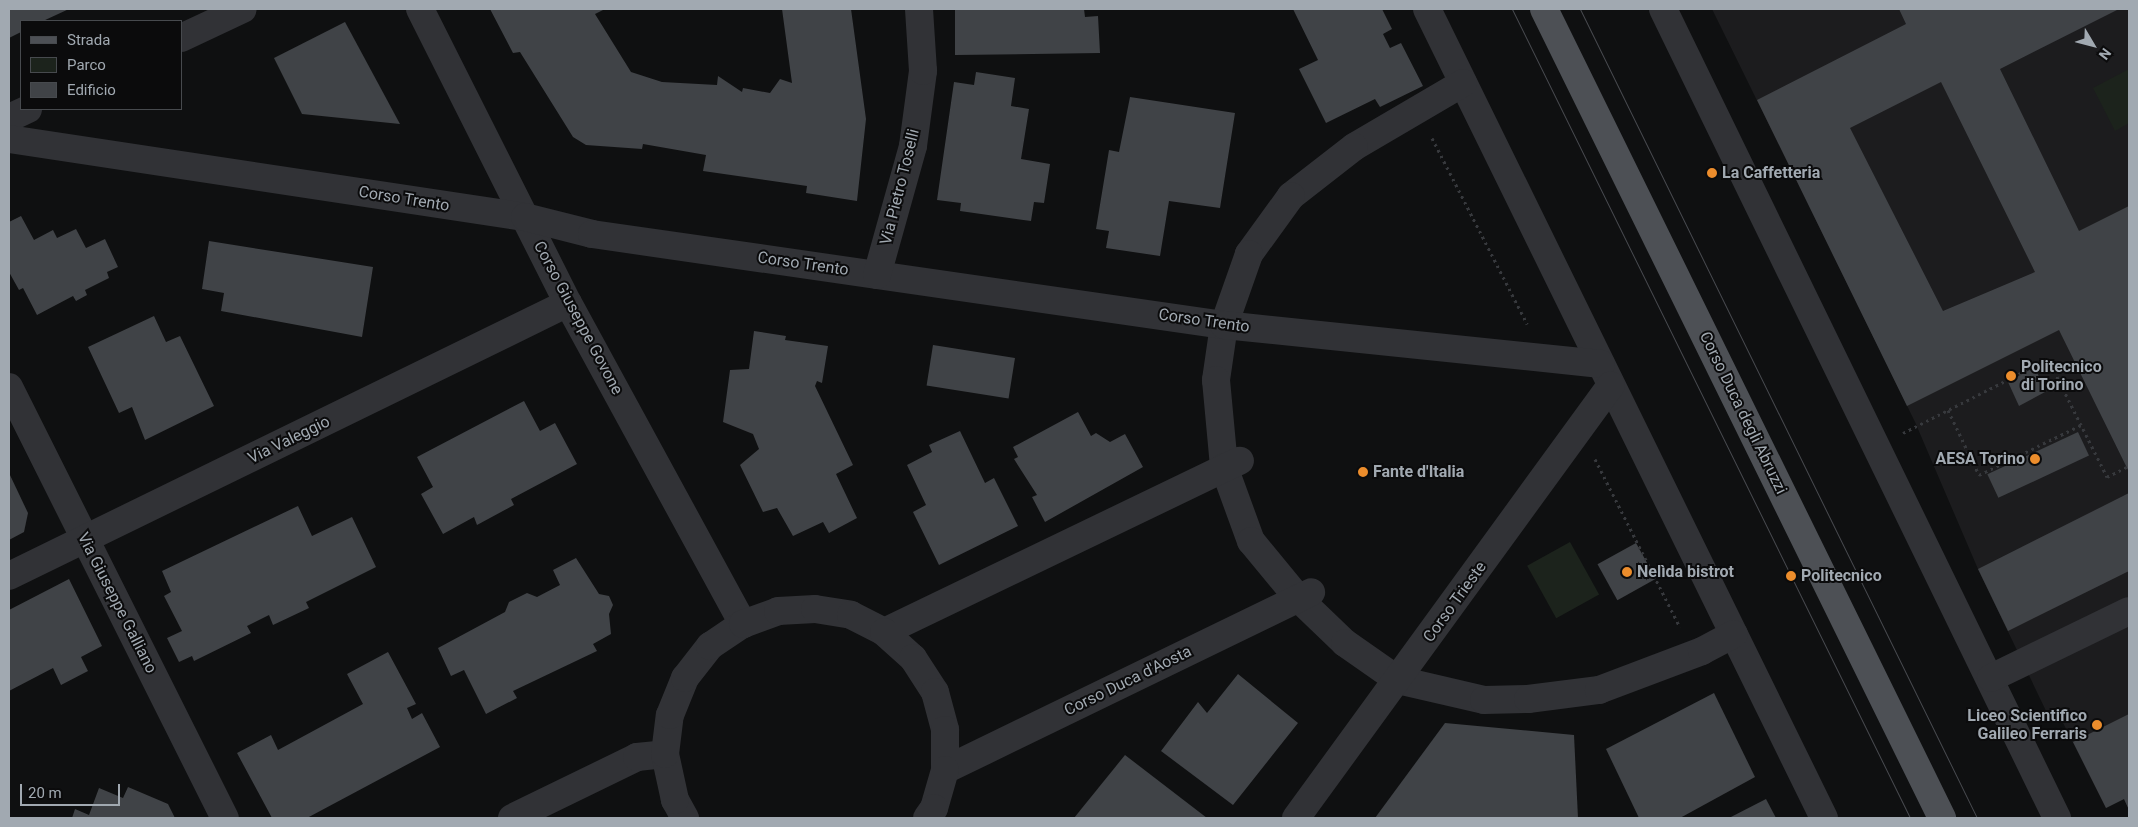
<!DOCTYPE html>
<meta charset="utf-8">
<style>
body{margin:0}
#map{position:relative;width:2138px;height:827px;overflow:hidden;background:#0f1011;font-family:Roboto,sans-serif}
div>[style]{position:absolute}
.built>*{inset:0;background:#1c1c1e}
.green>*{inset:0;background:#1c231c;transform-origin:0 0}
.building>*{inset:0;background:#404347;transform-origin:0 0}
.path>*{height:3px;margin-top:-1.5px;transform-origin:0;background:repeating-linear-gradient(90deg,#37393d 0 2.5px,transparent 0 6.5px)}
.minor>*{height:28px;margin:-14px;padding:0 14px;transform-origin:14px;border-radius:14px;background:#313236}
.major>*{height:28px;margin:-14px;padding:0 14px;transform-origin:14px;border-radius:14px;background:#4d5055}
.tram>*{height:1px;margin:-0.5px;padding:0 0.5px;transform-origin:0.5px;border-radius:0.5px;background:#484a4f}
.dots>*{width:14px;height:14px;translate:-50% -50%;box-sizing:border-box;border:2px solid #0b0b0c;border-radius:50%}
span{translate:-50% -50%;white-space:nowrap;text-align:center;line-height:1.15;-webkit-text-stroke:4px #0b0b0c;paint-order:stroke}
.poi-label{font-size:16px;color:#a1a9b1;font-weight:700}
.left{translate:0 -50%;text-align:left}
.right{translate:-100% -50%;text-align:right}
.street-label{font-size:16px;color:#a1a9b1}
.frame{position:absolute;inset:0;border:10px solid #a1a9b1;pointer-events:none}
.legend{position:absolute;left:20px;top:20px;width:162px;height:90px;box-sizing:border-box;background:#0b0b0c;border:1px solid #474a4e;margin:0;padding:6px 9px;list-style:none;font-size:15px;color:#a1a9b1}
.legend li{display:flex;align-items:center;gap:10px;height:25px}
.legend b{width:25px;border:1px solid #474a4e}
.north{position:absolute;left:2068px;top:20px;width:50px;height:50px;-webkit-text-stroke:4px #0b0b0c;paint-order:stroke;rotate:127deg;font-size:14px;font-weight:700;line-height:20px;text-align:center;color:#a1a9b1}
.north::after{content:'';display:block;margin:auto;width:18px;height:22px;background:#a1a9b1;clip-path:polygon(50% 0,100% 100%,50% 72%,0 100%)}
.scale{position:absolute;left:20px;top:784px;width:100px;height:22px;box-sizing:border-box;border:2px solid #a1a9b1;border-top:0;padding-left:6px;font-size:15px;line-height:18px;white-space:nowrap;color:#a1a9b1;-webkit-text-stroke:4px #0b0b0c;paint-order:stroke}
</style>
<div id="map">
<div class="built">
<div style="clip-path:polygon(1712px 9px,2129px 9px,2129px 810px,2124px 799px,2106px 808px,2056px 709px,2047px 713px,1978px 569px,1915px 422px)"></div>
</div>
<div class="green">
<div style="clip-path:polygon(2129px 69px,2129px 123px,2115px 131px,2093px 88px)"></div>
<div style="left:1570px;top:542px;width:60px;height:49px;rotate:61deg"></div>
</div>
<div class="building">
<div style="clip-path:polygon(9px 9px,69px 9px,43px 21px,21px 21px,21px 32px,9px 38px)"></div>
<div style="clip-path:polygon(490px 9px,605px 9px,595px 14px,631px 72px,662px 82px,717px 85px,718px 76px,742px 92px,743px 88px,770px 93px,780px 79px,792px 83px,782px 9px,851px 9px,866px 119px,857px 201px,806px 193px,807px 186px,703px 171px,706px 155px,643px 144px,642px 149px,586px 145px,573px 137px,520px 52px,513px 53px)"></div>
<div style="clip-path:polygon(955px 9px,1084px 9px,1085px 17px,1098px 16px,1100px 53px,955px 55px)"></div>
<div style="clip-path:polygon(1293px 9px,1382px 9px,1392px 29px,1383px 34px,1390px 48px,1401px 43px,1423px 86px,1380px 107px,1375px 99px,1326px 123px,1299px 69px,1318px 60px)"></div>
<div style="clip-path:polygon(evenodd,1899px 9px,2119px 9px,2000px 69px,2079px 231px,2129px 206px,2129px 472px,2059px 330px,1907px 406px,1757px 100px,1906px 24px,1899px 9px,1941px 82px,2035px 272px,1943px 311px,1850px 128px,1941px 82px)"></div>
<div style="clip-path:polygon(345px 22px,400px 124px,302px 114px,274px 58px)"></div>
<div style="clip-path:polygon(976px 72px,1015px 78px,1011px 106px,1029px 109px,1021px 159px,1050px 164px,1044px 203px,1034px 202px,1031px 221px,960px 211px,961px 203px,937px 200px,954px 82px,974px 85px)"></div>
<div style="clip-path:polygon(1130px 97px,1235px 113px,1220px 208px,1169px 201px,1160px 256px,1106px 248px,1109px 231px,1096px 229px,1109px 150px,1119px 152px)"></div>
<div style="clip-path:polygon(21px 216px,34px 240px,53px 230px,57px 238px,76px 229px,86px 248px,105px 239px,118px 267px,107px 272px,109px 278px,85px 290px,87px 295px,76px 301px,73px 296px,37px 315px,23px 288px,19px 290px,9px 272px,9px 222px)"></div>
<div style="clip-path:polygon(209px 241px,373px 267px,362px 337px,221px 311px,224px 293px,202px 289px)"></div>
<div style="clip-path:polygon(154px 316px,166px 342px,180px 336px,214px 406px,145px 440px,132px 407px,119px 413px,88px 347px)"></div>
<div style="clip-path:polygon(754px 331px,786px 336px,785px 340px,828px 346px,822px 383px,817px 381px,815px 386px,853px 465px,836px 474px,857px 518px,829px 533px,823px 522px,793px 536px,777px 508px,763px 512px,740px 465px,759px 449px,753px 434px,723px 422px,730px 370px,749px 369px)"></div>
<div style="left:933px;top:345px;width:83px;height:41px;rotate:9deg"></div>
<div style="clip-path:polygon(2035px 367px,2045px 392px,2019px 406px,2008px 382px)"></div>
<div style="clip-path:polygon(524px 401px,540px 431px,555px 423px,577px 464px,511px 499px,514px 505px,477px 525px,474px 517px,443px 534px,421px 494px,433px 487px,417px 457px)"></div>
<div style="clip-path:polygon(1078px 412px,1091px 436px,1096px 433px,1110px 442px,1125px 434px,1143px 467px,1045px 522px,1032px 497px,1037px 495px,1014px 459px,1018px 457px,1013px 447px)"></div>
<div style="clip-path:polygon(960px 431px,985px 483px,994px 478px,1018px 526px,939px 565px,913px 512px,926px 505px,907px 465px,932px 452px,929px 445px)"></div>
<div style="left:2078px;top:432px;width:26px;height:100px;rotate:65deg"></div>
<div style="clip-path:polygon(9px 473px,28px 513px,24px 532px,9px 540px)"></div>
<div style="clip-path:polygon(2129px 493px,2129px 571px,2008px 631px,1978px 569px)"></div>
<div style="clip-path:polygon(298px 506px,312px 536px,352px 517px,376px 567px,306px 602px,309px 608px,273px 625px,269px 615px,247px 626px,251px 633px,194px 661px,192px 656px,179px 662px,167px 638px,182px 631px,164px 596px,171px 592px,162px 571px)"></div>
<div style="left:1636px;top:543px;width:41px;height:44px;rotate:61deg"></div>
<div style="clip-path:polygon(576px 558px,599px 594px,609px 596px,613px 605px,609px 614px,611px 634px,593px 644px,597px 651px,513px 691px,517px 698px,486px 714px,464px 670px,451px 676px,438px 648px,505px 612px,509px 602px,527px 593px,537px 597px,560px 585px,553px 570px)"></div>
<div style="clip-path:polygon(69px 579px,102px 646px,81px 657px,88px 671px,61px 685px,53px 668px,9px 691px,9px 610px)"></div>
<div style="clip-path:polygon(388px 652px,416px 704px,407px 708px,412px 719px,422px 713px,440px 747px,307px 818px,272px 818px,237px 753px,271px 735px,278px 750px,363px 704px,347px 674px)"></div>
<div style="clip-path:polygon(1238px 674px,1298px 723px,1233px 805px,1161px 751px,1198px 702px,1207px 713px)"></div>
<div style="clip-path:polygon(1714px 693px,1755px 777px,1680px 818px,1639px 818px,1606px 749px)"></div>
<div style="clip-path:polygon(2129px 714px,2129px 810px,2124px 799px,2106px 808px,2073px 742px)"></div>
<div style="clip-path:polygon(1445px 723px,1574px 735px,1578px 818px,1375px 818px)"></div>
<div style="clip-path:polygon(1125px 755px,1207px 818px,1074px 818px)"></div>
<div style="clip-path:polygon(128px 787px,168px 804px,175px 818px,72px 818px,75px 809px,89px 815px,99px 788px,123px 798px)"></div>
<div style="clip-path:polygon(1766px 799px,1776px 818px,1729px 818px)"></div>
</div>
<div class="path">
<div style="left:1432px;top:138px;width:209px;rotate:62.9deg"></div>
<div style="left:1948px;top:410px;width:72px;rotate:64.5deg"></div>
<div style="left:1979px;top:475px;width:114px;rotate:-26.1deg"></div>
<div style="left:1903px;top:433px;width:163px;rotate:-27deg"></div>
<div style="left:2048px;top:359px;width:132px;rotate:63.4deg"></div>
<div style="left:2107px;top:477px;width:22px;rotate:-27deg"></div>
<div style="left:1595px;top:459px;width:188px;rotate:63.2deg"></div>
</div>
<div class="minor">
<div style="left:420px;top:9px;width:329px;rotate:63.3deg"></div>
<div style="left:568px;top:303px;width:366px;rotate:61.4deg"></div>
<div style="left:1427px;top:9px;width:901px;rotate:63.86deg"></div>
<div style="left:1663px;top:9px;width:900px;rotate:64.03deg"></div>
<div style="left:181px;top:38px;width:68px;rotate:-25.1deg"></div>
<div style="left:1463px;top:83px;width:126px;rotate:149.6deg"></div>
<div style="left:1354px;top:147px;width:80px;rotate:142.1deg"></div>
<div style="left:1291px;top:196px;width:72px;rotate:125.9deg"></div>
<div style="left:1249px;top:254px;width:75px;rotate:109.4deg"></div>
<div style="left:1224px;top:325px;width:56px;rotate:98.3deg"></div>
<div style="left:1216px;top:380px;width:87px;rotate:84.7deg"></div>
<div style="left:1224px;top:467px;width:79px;rotate:70deg"></div>
<div style="left:1251px;top:541px;width:74px;rotate:50.5deg"></div>
<div style="left:1298px;top:598px;width:65px;rotate:43.8deg"></div>
<div style="left:1345px;top:643px;width:65px;rotate:34.9deg"></div>
<div style="left:1398px;top:680px;width:88px;rotate:13.1deg"></div>
<div style="left:1484px;top:700px;width:44px;rotate:-1.3deg"></div>
<div style="left:1528px;top:699px;width:72px;rotate:-7.2deg"></div>
<div style="left:1599px;top:690px;width:110px;rotate:-20.7deg"></div>
<div style="left:1702px;top:651px;width:36px;rotate:-28deg"></div>
<div style="left:9px;top:118px;width:21px;rotate:-25deg"></div>
<div style="left:9px;top:139px;width:522px;rotate:8.6deg"></div>
<div style="left:525px;top:217px;width:69px;rotate:14.2deg"></div>
<div style="left:592px;top:234px;width:639px;rotate:8.19deg"></div>
<div style="left:1224px;top:325px;width:379px;rotate:5.9deg"></div>
<div style="left:877px;top:275px;width:134px;rotate:-74.4deg"></div>
<div style="left:913px;top:146px;width:76px;rotate:-82.4deg"></div>
<div style="left:923px;top:71px;width:62px;rotate:-93.7deg"></div>
<div style="left:9px;top:387px;width:482px;rotate:63.4deg"></div>
<div style="left:9px;top:576px;width:622px;rotate:-26.03deg"></div>
<div style="left:884px;top:632px;width:395px;rotate:-25.7deg"></div>
<div style="left:1991px;top:678px;width:153px;rotate:-25.9deg"></div>
<div style="left:945px;top:770px;width:407px;rotate:-25.9deg"></div>
<div style="left:512px;top:818px;width:139px;rotate:-26deg"></div>
<div style="left:637px;top:757px;width:28px;rotate:-6deg"></div>
<div style="left:685px;top:818px;width:21px;rotate:-119deg"></div>
<div style="left:675px;top:800px;width:47px;rotate:-102.3deg"></div>
<div style="left:665px;top:754px;width:39px;rotate:-83deg"></div>
<div style="left:670px;top:715px;width:40px;rotate:-68deg"></div>
<div style="left:685px;top:678px;width:41px;rotate:-52deg"></div>
<div style="left:710px;top:646px;width:40px;rotate:-34deg"></div>
<div style="left:743px;top:624px;width:37px;rotate:-20deg"></div>
<div style="left:778px;top:611px;width:37px;rotate:-3deg"></div>
<div style="left:815px;top:609px;width:36px;rotate:9deg"></div>
<div style="left:851px;top:615px;width:37px;rotate:27deg"></div>
<div style="left:884px;top:632px;width:39px;rotate:42deg"></div>
<div style="left:913px;top:658px;width:40px;rotate:57.1deg"></div>
<div style="left:935px;top:692px;width:39px;rotate:75deg"></div>
<div style="left:945px;top:730px;width:40px;rotate:90deg"></div>
<div style="left:945px;top:770px;width:40px;rotate:106deg"></div>
<div style="left:934px;top:808px;width:12px;rotate:125deg"></div>
<div style="left:1296px;top:818px;width:535px;rotate:-53.96deg"></div>
</div>
<div class="major">
<div style="left:1544px;top:9px;width:902px;rotate:63.8deg"></div>
</div>
<div class="tram">
<div style="left:1512px;top:9px;width:902px;rotate:63.8deg"></div>
<div style="left:1580px;top:9px;width:901px;rotate:63.86deg"></div>
</div>
<div class="dots">
<div style="left:1712px;top:173px;background:#ec8d2c"></div>
<div style="left:2011px;top:376px;background:#ec8d2c"></div>
<div style="left:2035px;top:459px;background:#ec8d2c"></div>
<div style="left:1363px;top:472px;background:#ec8d2c"></div>
<div style="left:1627px;top:572px;background:#ec8d2c"></div>
<div style="left:1791px;top:576px;background:#ec8d2c"></div>
<div style="left:2097px;top:725px;background:#ec8d2c"></div>
</div>
<div class="poi-label">
<span class="left" style="left:1722px;top:173px">La Caffetteria</span>
<span class="left" style="left:2021px;top:376px">Politecnico<br>di Torino</span>
<span class="right" style="left:2025px;top:459px">AESA Torino</span>
<span class="left" style="left:1373px;top:472px">Fante d'Italia</span>
<span class="left" style="left:1637px;top:572px">Nelìda bistrot</span>
<span class="left" style="left:1801px;top:576px">Politecnico</span>
<span class="right" style="left:2087px;top:725px">Liceo Scientifico<br>Galileo Ferraris</span>
</div>
<div class="street-label">
<span style="left:900px;top:187px;rotate:-76deg">Via Pietro Toselli</span>
<span style="left:404px;top:199px;rotate:9deg">Corso Trento</span>
<span style="left:803px;top:264px;rotate:8deg">Corso Trento</span>
<span style="left:578px;top:318px;rotate:62deg">Corso Giuseppe Govone</span>
<span style="left:1204px;top:321px;rotate:8deg">Corso Trento</span>
<span style="left:1743px;top:413px;rotate:64deg">Corso Duca degli Abruzzi</span>
<span style="left:289px;top:440px;rotate:-26deg">Via Valeggio</span>
<span style="left:1455px;top:602px;rotate:-54deg">Corso Trieste</span>
<span style="left:117px;top:603px;rotate:63deg">Via Giuseppe Galliano</span>
<span style="left:1128px;top:681px;rotate:-26deg">Corso Duca d'Aosta</span>
</div>
<div class="frame"></div>
<ul class="legend">
<li><b style="height:6px;background:#4d5055"></b>Strada</li>
<li><b style="height:14px;background:#1c231c"></b>Parco</li>
<li><b style="height:14px;background:#404347"></b>Edificio</li>
</ul>
<div class="north">N</div>
<div class="scale">20 m</div>
</div>
